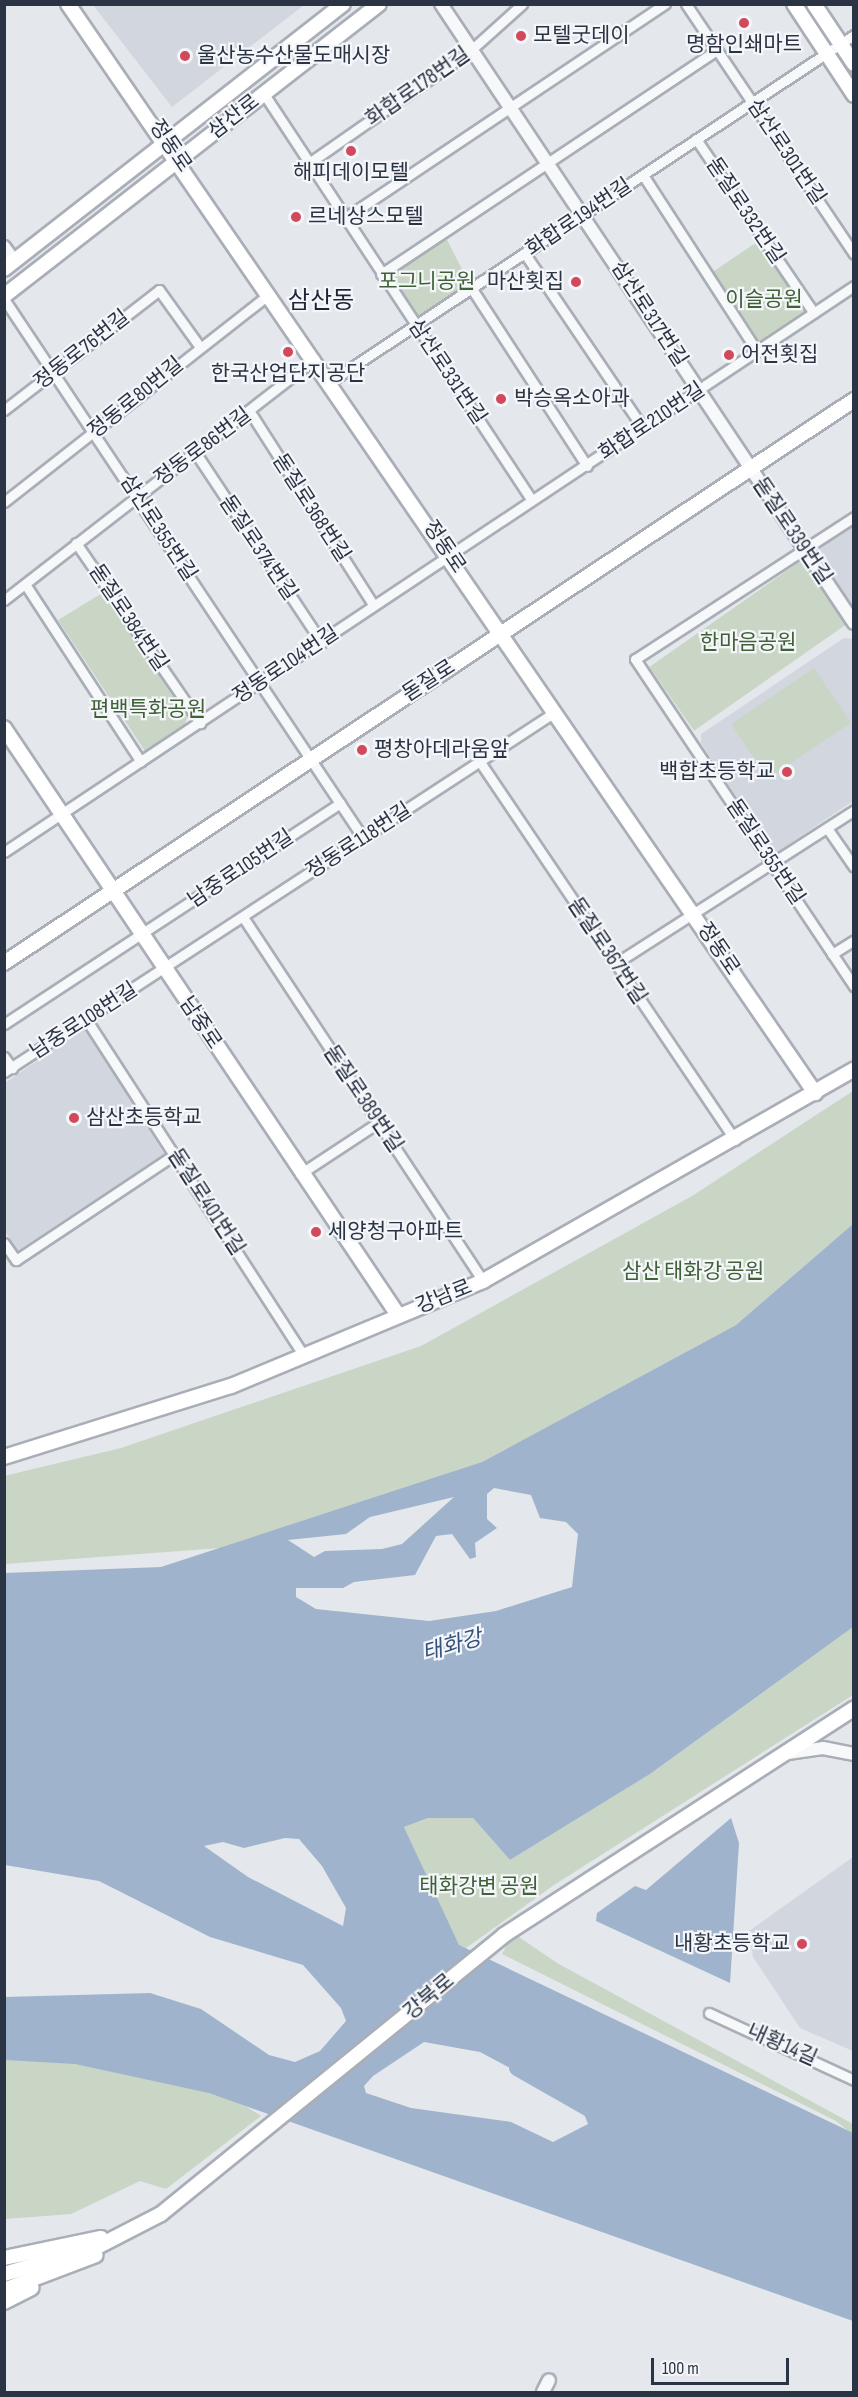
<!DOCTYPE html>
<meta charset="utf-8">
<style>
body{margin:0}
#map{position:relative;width:858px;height:2397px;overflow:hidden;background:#e4e7ec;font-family:"Sofia Sans Condensed","Noto Sans KR",sans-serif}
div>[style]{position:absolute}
.built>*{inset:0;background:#d2d6de}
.green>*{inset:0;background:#c9d6c5;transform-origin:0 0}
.water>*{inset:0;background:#9fb4cc}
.river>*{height:16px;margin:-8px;padding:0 8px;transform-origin:8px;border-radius:8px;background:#9fb4cc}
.roads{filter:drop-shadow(2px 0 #a9aeb7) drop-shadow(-2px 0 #a9aeb7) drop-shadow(0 2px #a9aeb7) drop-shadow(0 -2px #a9aeb7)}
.minor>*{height:9px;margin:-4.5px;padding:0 4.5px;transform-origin:4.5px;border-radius:4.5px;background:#f7f8fa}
.tertiary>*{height:12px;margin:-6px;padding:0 6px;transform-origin:6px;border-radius:6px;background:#f7f8fa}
.secondary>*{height:14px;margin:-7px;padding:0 7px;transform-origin:7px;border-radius:7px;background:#fff}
.dots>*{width:16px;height:16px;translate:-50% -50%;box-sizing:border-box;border:3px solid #f4f6f9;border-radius:50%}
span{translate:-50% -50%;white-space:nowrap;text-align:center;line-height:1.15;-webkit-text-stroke:4.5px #f4f6f9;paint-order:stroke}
.poi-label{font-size:21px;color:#2b3445}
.left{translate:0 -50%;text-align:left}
.right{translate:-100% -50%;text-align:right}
.street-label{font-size:21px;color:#2b3445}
.park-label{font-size:21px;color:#3f6138}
.water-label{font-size:22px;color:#34527a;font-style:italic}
.quarter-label{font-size:24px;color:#1d2536}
.frame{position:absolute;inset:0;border:6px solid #2b3445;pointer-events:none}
.scale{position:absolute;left:651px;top:2358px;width:138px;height:27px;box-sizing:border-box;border:3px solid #2b3445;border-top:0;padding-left:8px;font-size:18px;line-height:21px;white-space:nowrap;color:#2b3445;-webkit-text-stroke:4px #f4f6f9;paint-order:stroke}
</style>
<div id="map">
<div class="built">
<div style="clip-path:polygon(93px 5px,304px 5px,172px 107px)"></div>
<div style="clip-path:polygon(853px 525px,853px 609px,819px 557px,820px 547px)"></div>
<div style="clip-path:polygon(844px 638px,853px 639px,853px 801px,777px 852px,771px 850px,701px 743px,701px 734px)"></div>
<div style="clip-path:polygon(86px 1027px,164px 1154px,17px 1251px,5px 1231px,5px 1083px)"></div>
<div style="clip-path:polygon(853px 1857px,853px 2051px,800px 2028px,753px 1957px,749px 1931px)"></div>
</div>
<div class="green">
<div style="clip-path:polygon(443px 232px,472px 289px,418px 328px,381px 274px)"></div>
<div style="left:763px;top:238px;width:91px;height:66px;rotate:56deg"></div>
<div style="left:805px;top:558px;width:78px;height:190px;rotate:55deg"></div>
<div style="clip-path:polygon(104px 592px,187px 717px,185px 724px,145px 751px,58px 620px)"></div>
<div style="left:814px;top:668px;width:66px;height:100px;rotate:56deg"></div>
<div style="clip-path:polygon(853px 1091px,853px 1224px,736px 1325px,482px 1462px,234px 1547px,5px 1564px,4px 1476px,121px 1448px,421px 1346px,692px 1196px)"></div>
<div style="clip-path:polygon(853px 1627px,853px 1695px,554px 1885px,466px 1948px,458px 1945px,404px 1827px,428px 1818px,473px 1818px,510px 1860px,650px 1774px)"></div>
<div style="clip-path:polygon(513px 1933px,557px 1963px,853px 2124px,853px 2135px,836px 2121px,502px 1954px)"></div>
<div style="clip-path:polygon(5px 2053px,61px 2055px,214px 2086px,261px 2116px,166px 2189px,140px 2181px,71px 2214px,5px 2219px)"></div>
</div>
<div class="water">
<div style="clip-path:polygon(evenodd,853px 1224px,853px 1627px,650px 1774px,510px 1860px,473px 1818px,428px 1818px,404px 1827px,459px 1945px,853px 2133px,853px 2321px,209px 2093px,75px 2064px,5px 2060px,4px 1997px,150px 1993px,201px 2009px,269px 2055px,295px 2062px,320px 2051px,346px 2021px,341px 2008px,303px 1965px,210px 1937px,99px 1881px,5px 1865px,5px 1573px,161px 1567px,482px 1462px,736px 1325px,853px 1224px,494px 1488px,531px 1495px,540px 1518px,566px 1522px,578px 1534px,572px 1587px,496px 1611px,429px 1621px,316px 1609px,296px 1597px,296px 1588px,343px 1588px,354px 1582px,415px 1575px,436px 1536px,452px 1534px,470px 1559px,476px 1557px,475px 1543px,497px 1528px,487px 1519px,487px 1494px,494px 1488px,853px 1224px,454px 1497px,402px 1544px,382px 1549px,325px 1551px,314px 1557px,288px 1540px,346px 1534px,370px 1517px,454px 1497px,853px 1224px,285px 1838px,299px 1839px,322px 1866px,346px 1908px,343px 1926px,248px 1877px,204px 1846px,223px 1842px,244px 1848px,285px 1838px,853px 1224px,424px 2042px,480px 2052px,531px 2079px,550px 2079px,576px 2094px,588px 2124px,553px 2142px,511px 2122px,411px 2108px,366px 2093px,364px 2086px,373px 2076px,424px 2042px)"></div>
<div style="clip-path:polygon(731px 1818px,739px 1843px,730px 1983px,596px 1921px,597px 1913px,635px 1886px,646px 1890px)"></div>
</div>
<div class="river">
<div style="left:517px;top:2068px;width:97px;rotate:29.7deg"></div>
</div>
<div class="roads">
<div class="minor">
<div style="left:686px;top:4px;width:301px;rotate:56.1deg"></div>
<div style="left:264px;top:94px;width:485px;rotate:56.6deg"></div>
<div style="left:696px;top:139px;width:210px;rotate:55.9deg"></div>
<div style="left:309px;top:163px;width:198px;rotate:-34.9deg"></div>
<div style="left:471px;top:50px;width:69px;rotate:-42deg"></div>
<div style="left:643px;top:175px;width:210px;rotate:57.1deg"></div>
<div style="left:345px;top:218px;width:385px;rotate:-33.8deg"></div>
<div style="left:525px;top:254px;width:210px;rotate:55.9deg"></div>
<div style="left:381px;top:274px;width:404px;rotate:-33.7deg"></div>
<div style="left:472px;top:289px;width:211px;rotate:57deg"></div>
<div style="left:4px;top:299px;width:648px;rotate:56.33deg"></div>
<div style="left:331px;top:381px;width:627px;rotate:-33.49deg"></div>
<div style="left:4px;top:410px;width:196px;rotate:-37.7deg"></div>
<div style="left:159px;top:290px;width:70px;rotate:54.3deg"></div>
<div style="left:250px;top:412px;width:228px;rotate:57.4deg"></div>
<div style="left:195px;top:452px;width:229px;rotate:56.4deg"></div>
<div style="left:4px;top:502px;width:337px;rotate:-38.1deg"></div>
<div style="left:854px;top:517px;width:261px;rotate:147deg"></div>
<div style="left:635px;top:659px;width:394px;rotate:56.2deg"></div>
<div style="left:76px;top:543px;width:219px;rotate:55.4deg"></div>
<div style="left:25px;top:584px;width:212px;rotate:56.9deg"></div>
<div style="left:4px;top:600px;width:393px;rotate:-37.8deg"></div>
<div style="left:480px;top:762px;width:456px;rotate:56deg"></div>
<div style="left:827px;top:828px;width:47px;rotate:55.3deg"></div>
<div style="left:4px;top:852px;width:1021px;rotate:-33.66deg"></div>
<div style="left:243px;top:917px;width:436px;rotate:56.6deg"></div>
<div style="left:832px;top:954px;width:26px;rotate:-32deg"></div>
<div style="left:616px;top:963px;width:283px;rotate:-32.7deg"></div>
<div style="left:86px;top:1019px;width:401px;rotate:57.1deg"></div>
<div style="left:4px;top:1024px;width:402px;rotate:-33.3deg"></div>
<div style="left:4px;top:1057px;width:14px;rotate:54deg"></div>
<div style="left:4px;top:1072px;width:658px;rotate:-33.16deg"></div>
<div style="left:300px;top:1174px;width:95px;rotate:-33.4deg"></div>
<div style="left:4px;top:1243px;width:21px;rotate:55deg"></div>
<div style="left:16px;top:1260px;width:190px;rotate:-33.6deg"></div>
<div style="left:709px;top:2013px;width:160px;rotate:24.8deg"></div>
</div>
<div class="tertiary">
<div style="left:441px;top:4px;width:744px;rotate:56.29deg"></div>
<div style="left:4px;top:247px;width:17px;rotate:54deg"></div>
<div style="left:788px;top:1753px;width:35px;rotate:-8deg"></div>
<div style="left:823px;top:1748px;width:32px;rotate:11deg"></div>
<div style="left:543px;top:2392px;width:13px;rotate:-63deg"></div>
</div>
<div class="secondary">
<div style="left:68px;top:4px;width:1321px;rotate:55.55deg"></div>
<div style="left:794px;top:4px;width:109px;rotate:56.6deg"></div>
<div style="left:814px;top:4px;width:72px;rotate:56.3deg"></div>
<div style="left:4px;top:269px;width:430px;rotate:-38deg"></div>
<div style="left:4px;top:296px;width:475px;rotate:-37.9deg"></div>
<div style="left:4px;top:728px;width:707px;rotate:56.13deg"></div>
<div style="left:4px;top:963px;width:1020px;rotate:-33.52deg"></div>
<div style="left:4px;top:1457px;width:238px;rotate:-17.4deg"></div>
<div style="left:231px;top:1386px;width:273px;rotate:-22.6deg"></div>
<div style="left:483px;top:1281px;width:427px;rotate:-29.7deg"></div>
<div style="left:4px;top:2258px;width:99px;rotate:-11.7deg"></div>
<div style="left:4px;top:2274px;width:97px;rotate:-16.2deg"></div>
<div style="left:97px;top:2247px;width:72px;rotate:-27.3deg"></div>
<div style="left:161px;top:2214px;width:442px;rotate:-39.1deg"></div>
<div style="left:504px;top:1935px;width:417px;rotate:-32.9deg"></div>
<div style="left:4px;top:2290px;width:98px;rotate:-20.8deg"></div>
<div style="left:4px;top:2302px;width:31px;rotate:-27deg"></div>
</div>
</div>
<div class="dots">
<div style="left:744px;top:23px;background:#d1495b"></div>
<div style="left:521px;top:36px;background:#d1495b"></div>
<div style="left:185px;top:56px;background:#d1495b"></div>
<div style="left:351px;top:151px;background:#d1495b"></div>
<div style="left:296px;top:217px;background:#d1495b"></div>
<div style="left:576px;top:282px;background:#d1495b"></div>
<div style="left:288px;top:352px;background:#d1495b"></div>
<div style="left:729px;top:355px;background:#d1495b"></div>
<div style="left:501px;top:399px;background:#d1495b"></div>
<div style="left:362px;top:750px;background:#d1495b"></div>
<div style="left:787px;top:772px;background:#d1495b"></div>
<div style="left:74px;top:1118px;background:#d1495b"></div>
<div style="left:316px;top:1232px;background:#d1495b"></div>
<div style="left:802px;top:1944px;background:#d1495b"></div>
</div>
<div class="poi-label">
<span class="left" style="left:533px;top:36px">모텔굿데이</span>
<span style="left:744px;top:45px">명함인쇄마트</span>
<span class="left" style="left:197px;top:56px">울산농수산물도매시장</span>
<span style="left:351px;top:173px">해피데이모텔</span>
<span class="left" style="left:308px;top:217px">르네상스모텔</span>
<span class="right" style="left:564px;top:282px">마산횟집</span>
<span class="left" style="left:741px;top:355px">어전횟집</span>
<span style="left:288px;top:374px">한국산업단지공단</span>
<span class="left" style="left:514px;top:399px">박승옥소아과</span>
<span class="left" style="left:374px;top:750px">평창아데라움앞</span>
<span class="right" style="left:775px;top:772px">백합초등학교</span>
<span class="left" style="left:86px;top:1118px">삼산초등학교</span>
<span class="left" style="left:328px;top:1232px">세양청구아파트</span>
<span class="right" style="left:790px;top:1944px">내황초등학교</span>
</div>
<div class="street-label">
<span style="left:418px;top:87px;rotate:-35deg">화합로178번길</span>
<span style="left:234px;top:117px;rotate:-38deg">삼산로</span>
<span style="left:170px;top:146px;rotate:56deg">정동로</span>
<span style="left:786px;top:152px;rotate:56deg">삼산로301번길</span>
<span style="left:745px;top:211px;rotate:56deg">돋질로332번길</span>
<span style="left:579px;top:218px;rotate:-34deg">화합로194번길</span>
<span style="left:649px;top:314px;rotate:57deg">삼산로317번길</span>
<span style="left:82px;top:350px;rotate:-38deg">정동로76번길</span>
<span style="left:447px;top:372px;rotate:56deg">삼산로331번길</span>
<span style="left:136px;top:398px;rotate:-39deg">정동로80번길</span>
<span style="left:652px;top:422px;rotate:-34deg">화합로210번길</span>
<span style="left:203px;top:447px;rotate:-37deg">정동로86번길</span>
<span style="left:311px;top:508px;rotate:57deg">돋질로368번길</span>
<span style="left:158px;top:528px;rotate:57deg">삼산로355번길</span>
<span style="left:792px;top:531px;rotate:56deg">돋질로339번길</span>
<span style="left:444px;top:547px;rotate:56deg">정동로</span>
<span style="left:258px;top:548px;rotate:56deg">돋질로374번길</span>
<span style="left:128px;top:618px;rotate:56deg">돋질로384번길</span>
<span style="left:286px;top:665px;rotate:-34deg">정동로104번길</span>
<span style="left:429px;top:681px;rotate:-33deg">돋질로</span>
<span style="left:359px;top:841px;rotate:-33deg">정동로118번길</span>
<span style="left:765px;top:852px;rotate:56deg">돋질로355번길</span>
<span style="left:241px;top:869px;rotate:-34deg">남중로105번길</span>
<span style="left:718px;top:949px;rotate:56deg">정동로</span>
<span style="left:607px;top:951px;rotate:56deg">돋질로367번길</span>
<span style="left:84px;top:1021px;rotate:-33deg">남중로108번길</span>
<span style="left:200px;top:1023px;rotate:56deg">남중로</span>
<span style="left:363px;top:1099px;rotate:56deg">돋질로389번길</span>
<span style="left:206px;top:1202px;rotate:57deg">돋질로401번길</span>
<span style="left:444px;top:1297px;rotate:-22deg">강남로</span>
<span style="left:429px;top:1997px;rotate:-40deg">강북로</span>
<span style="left:782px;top:2045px;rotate:24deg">내황14길</span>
</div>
<div class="park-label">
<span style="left:427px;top:282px">포그니공원</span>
<span style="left:764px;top:300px">이슬공원</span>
<span style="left:748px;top:643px">한마음공원</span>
<span style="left:148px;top:710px">편백특화공원</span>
<span style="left:693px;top:1272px">삼산 태화강 공원</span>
<span style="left:479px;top:1887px">태화강변 공원</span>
</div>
<div class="water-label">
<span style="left:452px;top:1646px;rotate:-16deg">태화강</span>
</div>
<div class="quarter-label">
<span style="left:321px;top:301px">삼산동</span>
</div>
<div class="frame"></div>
<div class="scale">100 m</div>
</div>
